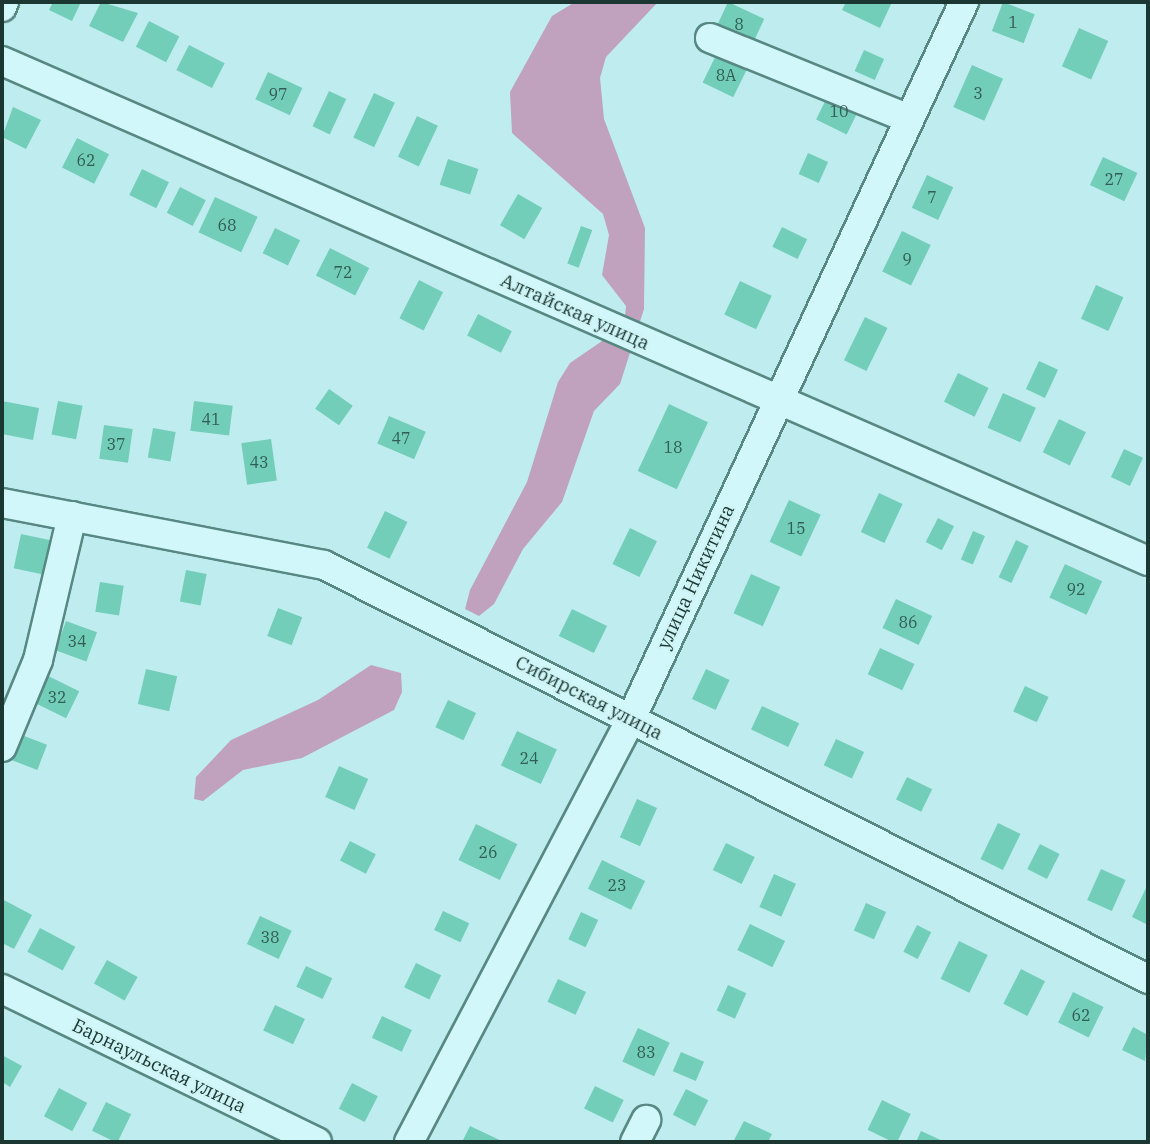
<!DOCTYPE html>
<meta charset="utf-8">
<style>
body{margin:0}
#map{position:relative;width:1150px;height:1144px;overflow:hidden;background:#bfecef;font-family:"IBM Plex Serif",serif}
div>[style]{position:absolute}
.water>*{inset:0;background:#c0a2bf}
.building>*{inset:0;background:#73ceb9;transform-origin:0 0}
.roads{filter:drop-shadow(2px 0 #578882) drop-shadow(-2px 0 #578882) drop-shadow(0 2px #578882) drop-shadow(0 -2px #578882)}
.minor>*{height:28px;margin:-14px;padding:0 14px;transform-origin:14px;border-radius:14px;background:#d2f7fa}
span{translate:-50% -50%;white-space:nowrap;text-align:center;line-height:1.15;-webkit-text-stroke:5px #cef4f6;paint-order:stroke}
.number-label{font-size:16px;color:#325d54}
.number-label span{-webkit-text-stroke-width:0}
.street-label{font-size:19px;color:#1c3732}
.frame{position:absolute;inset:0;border:4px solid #1c3732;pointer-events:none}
</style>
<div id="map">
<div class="water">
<div style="clip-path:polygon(575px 2px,658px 2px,606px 57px,600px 78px,604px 119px,645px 228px,644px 309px,620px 384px,594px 411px,562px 502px,523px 549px,494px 604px,479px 616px,465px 609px,470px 590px,527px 482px,558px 382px,570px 363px,624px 326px,626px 306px,602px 275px,609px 235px,603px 214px,512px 133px,510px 92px,552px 16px)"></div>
<div style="clip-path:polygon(371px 665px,401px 673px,402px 692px,394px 710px,302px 758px,243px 770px,203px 801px,194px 799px,196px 777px,231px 740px,318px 700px)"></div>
</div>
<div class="building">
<div style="clip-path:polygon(53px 2px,81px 2px,72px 21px,49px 10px)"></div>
<div style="clip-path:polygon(101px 2px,138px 13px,123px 42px,89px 26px)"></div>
<div style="left:728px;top:2px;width:40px;height:31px;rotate:25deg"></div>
<div style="clip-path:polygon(846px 2px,892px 2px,880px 28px,842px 10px)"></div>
<div style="left:1003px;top:2px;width:34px;height:31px;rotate:21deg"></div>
<div style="left:149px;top:21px;width:34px;height:29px;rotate:27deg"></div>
<div style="left:1079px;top:28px;width:32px;height:42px;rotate:24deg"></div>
<div style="left:189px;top:45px;width:40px;height:28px;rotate:27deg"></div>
<div style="left:864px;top:50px;width:22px;height:23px;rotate:24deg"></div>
<div style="left:718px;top:51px;width:34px;height:35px;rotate:26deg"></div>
<div style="left:972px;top:65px;width:34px;height:46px;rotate:24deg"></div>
<div style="left:268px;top:72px;width:38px;height:30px;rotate:25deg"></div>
<div style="left:831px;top:89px;width:34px;height:34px;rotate:26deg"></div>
<div style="left:329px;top:91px;width:19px;height:39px;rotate:25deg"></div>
<div style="left:374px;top:93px;width:23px;height:49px;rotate:25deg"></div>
<div style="clip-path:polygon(13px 107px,41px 120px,26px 149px,2px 137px)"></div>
<div style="left:417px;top:116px;width:23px;height:45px;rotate:25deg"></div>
<div style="left:77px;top:138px;width:36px;height:33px;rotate:27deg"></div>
<div style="left:808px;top:153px;width:22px;height:23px;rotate:24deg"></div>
<div style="left:1103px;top:157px;width:38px;height:31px;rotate:25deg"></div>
<div style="left:448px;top:159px;width:32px;height:27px;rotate:18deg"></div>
<div style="left:142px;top:169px;width:30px;height:29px;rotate:26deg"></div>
<div style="left:927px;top:175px;width:29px;height:36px;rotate:25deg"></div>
<div style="left:180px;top:187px;width:29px;height:29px;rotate:27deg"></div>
<div style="left:518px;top:194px;width:28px;height:36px;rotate:30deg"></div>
<div style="left:215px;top:197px;width:47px;height:39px;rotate:25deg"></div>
<div style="left:581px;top:226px;width:12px;height:40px;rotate:20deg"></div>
<div style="left:782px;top:227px;width:28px;height:22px;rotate:26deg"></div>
<div style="left:275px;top:228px;width:28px;height:28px;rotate:26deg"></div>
<div style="left:902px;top:231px;width:32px;height:45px;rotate:26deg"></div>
<div style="left:330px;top:248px;width:44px;height:31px;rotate:27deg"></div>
<div style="left:419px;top:280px;width:27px;height:43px;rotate:27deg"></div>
<div style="left:740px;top:281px;width:35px;height:37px;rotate:25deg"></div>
<div style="left:1096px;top:285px;width:30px;height:37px;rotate:24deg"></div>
<div style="left:478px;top:314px;width:38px;height:24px;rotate:27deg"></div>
<div style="left:865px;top:317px;width:25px;height:48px;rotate:26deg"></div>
<div style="left:1039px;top:361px;width:21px;height:31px;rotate:25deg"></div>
<div style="left:958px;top:373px;width:34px;height:32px;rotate:26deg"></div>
<div style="left:329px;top:389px;width:29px;height:24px;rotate:35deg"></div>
<div style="left:1003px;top:393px;width:36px;height:38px;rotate:24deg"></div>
<div style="clip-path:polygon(2px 401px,39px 408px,33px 440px,2px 434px)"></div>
<div style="left:58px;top:401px;width:25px;height:34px;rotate:11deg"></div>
<div style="left:194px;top:401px;width:39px;height:30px;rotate:7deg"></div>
<div style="left:669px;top:404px;width:43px;height:74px;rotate:25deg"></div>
<div style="left:389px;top:416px;width:40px;height:30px;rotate:23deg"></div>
<div style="left:1059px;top:419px;width:30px;height:37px;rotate:26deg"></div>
<div style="left:104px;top:425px;width:29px;height:34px;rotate:8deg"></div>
<div style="left:153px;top:428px;width:23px;height:30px;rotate:10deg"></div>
<div style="left:271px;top:439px;width:42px;height:30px;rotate:82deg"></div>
<div style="left:1124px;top:449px;width:21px;height:31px;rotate:25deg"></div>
<div style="left:879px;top:493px;width:26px;height:43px;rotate:25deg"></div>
<div style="left:789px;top:500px;width:35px;height:46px;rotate:25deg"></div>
<div style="left:385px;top:511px;width:25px;height:41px;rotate:26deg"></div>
<div style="left:938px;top:518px;width:18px;height:27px;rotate:27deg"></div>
<div style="left:630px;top:528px;width:30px;height:40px;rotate:26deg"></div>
<div style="left:973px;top:531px;width:13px;height:31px;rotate:23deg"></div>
<div style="left:21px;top:534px;width:35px;height:35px;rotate:12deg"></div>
<div style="left:1016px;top:540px;width:14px;height:41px;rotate:25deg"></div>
<div style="left:1065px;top:564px;width:41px;height:37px;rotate:25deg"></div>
<div style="left:186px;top:570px;width:21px;height:32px;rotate:11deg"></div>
<div style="left:751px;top:574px;width:32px;height:43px;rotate:24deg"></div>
<div style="left:100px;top:582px;width:24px;height:30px;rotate:9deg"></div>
<div style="left:896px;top:599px;width:40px;height:32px;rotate:25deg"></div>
<div style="left:278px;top:608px;width:26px;height:30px;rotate:21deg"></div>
<div style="left:572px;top:609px;width:39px;height:30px;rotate:26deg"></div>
<div style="left:66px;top:621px;width:33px;height:31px;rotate:20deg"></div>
<div style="left:880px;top:648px;width:38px;height:29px;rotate:25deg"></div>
<div style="left:146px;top:669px;width:32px;height:36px;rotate:13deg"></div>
<div style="left:706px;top:669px;width:26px;height:33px;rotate:25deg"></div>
<div style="left:46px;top:675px;width:37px;height:30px;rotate:26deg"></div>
<div style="left:1025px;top:686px;width:26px;height:28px;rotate:25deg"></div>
<div style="left:448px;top:700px;width:31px;height:30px;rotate:25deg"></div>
<div style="left:762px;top:706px;width:41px;height:26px;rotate:25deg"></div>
<div style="left:517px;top:731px;width:44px;height:38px;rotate:25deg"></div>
<div style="left:19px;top:734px;width:30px;height:27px;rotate:21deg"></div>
<div style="left:836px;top:739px;width:31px;height:29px;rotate:25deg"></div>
<div style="left:339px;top:766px;width:32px;height:34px;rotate:24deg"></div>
<div style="left:907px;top:777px;width:28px;height:25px;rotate:26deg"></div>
<div style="left:637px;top:799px;width:22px;height:42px;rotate:24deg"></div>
<div style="left:998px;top:823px;width:25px;height:40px;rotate:26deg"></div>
<div style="left:476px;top:824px;width:46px;height:40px;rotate:26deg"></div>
<div style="left:350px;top:841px;width:29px;height:22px;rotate:27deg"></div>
<div style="left:726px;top:843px;width:32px;height:30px;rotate:26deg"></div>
<div style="left:1040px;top:844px;width:22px;height:28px;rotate:27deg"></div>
<div style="left:602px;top:860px;width:48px;height:32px;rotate:26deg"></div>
<div style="left:1101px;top:869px;width:27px;height:34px;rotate:24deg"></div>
<div style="left:774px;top:874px;width:24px;height:36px;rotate:24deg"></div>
<div style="clip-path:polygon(1146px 888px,1148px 889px,1148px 925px,1132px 917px)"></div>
<div style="clip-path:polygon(2px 899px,32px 915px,14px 949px,2px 943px)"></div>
<div style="left:866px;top:903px;width:22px;height:30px;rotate:24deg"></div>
<div style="left:443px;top:911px;width:29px;height:21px;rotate:25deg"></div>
<div style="left:581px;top:912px;width:19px;height:30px;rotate:25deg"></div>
<div style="left:260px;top:916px;width:35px;height:31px;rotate:25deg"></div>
<div style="left:750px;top:924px;width:39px;height:29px;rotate:26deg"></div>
<div style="left:917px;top:925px;width:16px;height:30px;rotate:27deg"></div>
<div style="left:40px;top:928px;width:40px;height:27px;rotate:28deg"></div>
<div style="left:959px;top:941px;width:32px;height:42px;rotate:26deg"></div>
<div style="left:107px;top:960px;width:35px;height:27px;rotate:29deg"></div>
<div style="left:416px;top:963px;width:28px;height:27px;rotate:26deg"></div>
<div style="left:306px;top:966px;width:29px;height:23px;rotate:25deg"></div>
<div style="left:1021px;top:969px;width:27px;height:39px;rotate:27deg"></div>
<div style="left:558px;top:979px;width:31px;height:25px;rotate:25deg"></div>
<div style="left:728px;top:985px;width:20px;height:28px;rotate:24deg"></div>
<div style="left:1073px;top:992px;width:34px;height:34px;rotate:26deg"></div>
<div style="left:275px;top:1005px;width:33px;height:28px;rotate:25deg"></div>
<div style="left:382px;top:1016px;width:33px;height:24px;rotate:25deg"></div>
<div style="clip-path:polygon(1133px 1027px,1148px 1035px,1145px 1061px,1122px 1050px)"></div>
<div style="left:638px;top:1028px;width:35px;height:37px;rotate:25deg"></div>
<div style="left:681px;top:1052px;width:25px;height:21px;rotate:23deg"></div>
<div style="clip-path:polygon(2px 1055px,22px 1066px,10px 1087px,2px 1082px)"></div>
<div style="left:352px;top:1083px;width:29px;height:29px;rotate:27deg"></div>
<div style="left:595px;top:1086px;width:32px;height:25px;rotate:26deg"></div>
<div style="left:59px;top:1088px;width:32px;height:32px;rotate:28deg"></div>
<div style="left:686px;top:1089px;width:25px;height:29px;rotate:27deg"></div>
<div style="left:882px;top:1100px;width:32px;height:33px;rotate:26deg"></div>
<div style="left:106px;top:1102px;width:28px;height:32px;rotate:26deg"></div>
<div style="clip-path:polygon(744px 1121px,772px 1134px,768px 1142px,733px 1142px)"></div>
<div style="clip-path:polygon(470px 1126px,504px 1142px,462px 1142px)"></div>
<div style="clip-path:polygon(921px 1131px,945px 1142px,916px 1142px)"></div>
</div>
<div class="roads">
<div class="minor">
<div style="left:2px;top:7px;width:5px;rotate:-68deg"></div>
<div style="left:710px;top:38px;width:215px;rotate:22.1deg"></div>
<div style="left:2px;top:61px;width:1250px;rotate:23.57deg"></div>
<div style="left:2px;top:503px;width:328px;rotate:10.9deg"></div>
<div style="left:324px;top:565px;width:922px;rotate:26.68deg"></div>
<div style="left:2px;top:747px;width:94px;rotate:-67.5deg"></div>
<div style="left:38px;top:660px;width:148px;rotate:-76.7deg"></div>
<div style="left:2px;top:989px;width:350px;rotate:25.9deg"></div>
<div style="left:409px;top:1142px;width:478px;rotate:-62.3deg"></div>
<div style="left:631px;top:719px;width:791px;rotate:-65.09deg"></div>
<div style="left:635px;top:1142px;width:25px;rotate:-63deg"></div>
</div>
</div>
<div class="number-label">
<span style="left:1013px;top:22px">1</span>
<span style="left:739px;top:24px">8</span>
<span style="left:726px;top:75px">8А</span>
<span style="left:978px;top:93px">3</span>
<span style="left:278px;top:94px">97</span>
<span style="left:839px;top:111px">10</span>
<span style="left:86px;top:160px">62</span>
<span style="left:1114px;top:179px">27</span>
<span style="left:932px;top:197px">7</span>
<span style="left:227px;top:225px">68</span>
<span style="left:907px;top:259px">9</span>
<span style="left:343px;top:272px">72</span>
<span style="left:211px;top:419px">41</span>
<span style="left:401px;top:438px">47</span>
<span style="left:116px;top:444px">37</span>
<span style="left:673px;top:447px">18</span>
<span style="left:259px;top:462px">43</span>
<span style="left:796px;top:528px">15</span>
<span style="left:1076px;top:589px">92</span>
<span style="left:908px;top:622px">86</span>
<span style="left:77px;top:641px">34</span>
<span style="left:57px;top:697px">32</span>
<span style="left:529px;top:758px">24</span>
<span style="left:488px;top:852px">26</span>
<span style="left:617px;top:885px">23</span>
<span style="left:270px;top:937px">38</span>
<span style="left:1081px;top:1015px">62</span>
<span style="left:646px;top:1052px">83</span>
</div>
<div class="street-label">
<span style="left:575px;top:312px;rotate:24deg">Алтайская улица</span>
<span style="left:696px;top:577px;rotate:-65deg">улица Никитина</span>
<span style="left:589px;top:698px;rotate:27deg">Сибирская улица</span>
<span style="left:159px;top:1066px;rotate:26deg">Барнаульская улица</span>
</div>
<div class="frame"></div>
</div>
